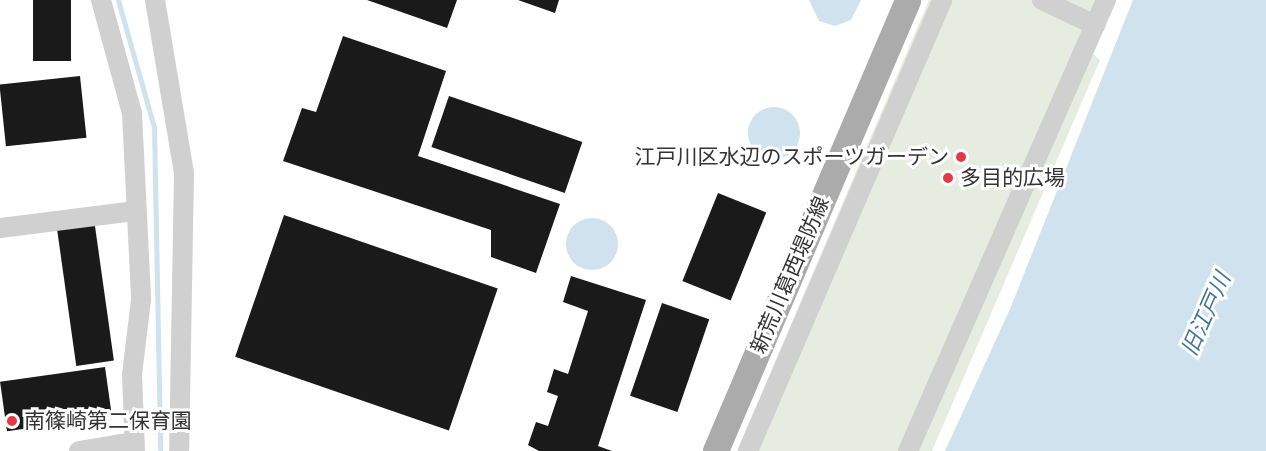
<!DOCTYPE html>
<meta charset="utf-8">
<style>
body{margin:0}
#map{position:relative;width:1266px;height:451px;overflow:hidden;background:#fff;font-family:Helvetica,"Noto Sans JP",sans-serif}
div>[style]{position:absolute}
.green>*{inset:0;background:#e6ecdf}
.water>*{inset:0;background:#cfe2ee}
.round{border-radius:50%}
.stream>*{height:5px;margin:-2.5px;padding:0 2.5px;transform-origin:2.5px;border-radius:2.5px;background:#cfe2ee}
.building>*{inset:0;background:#1a1a1a;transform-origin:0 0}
.minor>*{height:20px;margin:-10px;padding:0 10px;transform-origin:10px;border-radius:10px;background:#d0d0d0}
.major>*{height:26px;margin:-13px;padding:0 13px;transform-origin:13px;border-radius:13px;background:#ababab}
.dots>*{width:16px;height:16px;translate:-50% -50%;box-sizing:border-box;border:3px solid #fff;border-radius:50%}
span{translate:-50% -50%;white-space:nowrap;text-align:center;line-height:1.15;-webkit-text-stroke:6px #fff;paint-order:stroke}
.poi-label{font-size:21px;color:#333}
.right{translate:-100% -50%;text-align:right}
.left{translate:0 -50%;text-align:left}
.street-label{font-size:21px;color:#333}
.water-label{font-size:22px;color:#3f7597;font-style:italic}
</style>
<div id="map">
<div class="green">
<div style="clip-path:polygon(929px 0,1114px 0,1093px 54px,1100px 60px,932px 451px,737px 451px)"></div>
</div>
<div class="water">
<div style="clip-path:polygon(809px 0,861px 0,851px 20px,835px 26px,819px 21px)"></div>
<div style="clip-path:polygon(1133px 0,1266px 0,1266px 451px,945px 451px,1010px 309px)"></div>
<div class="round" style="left:748px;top:107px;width:52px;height:52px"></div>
<div class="round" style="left:566px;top:218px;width:52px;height:52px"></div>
</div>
<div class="stream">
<div style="left:118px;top:0;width:132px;rotate:74.2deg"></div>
<div style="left:154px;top:127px;width:324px;rotate:88.9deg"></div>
</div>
<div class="building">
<div style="left:33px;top:0;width:38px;height:61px"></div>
<div style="clip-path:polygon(367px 0,457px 0,447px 28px)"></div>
<div style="clip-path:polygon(518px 0,559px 0,555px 13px)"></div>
<div style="clip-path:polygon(343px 36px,446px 71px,418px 156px,560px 204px,536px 273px,491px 257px,491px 230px,283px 161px,302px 108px,316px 112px)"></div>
<div style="left:80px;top:76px;width:62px;height:81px;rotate:84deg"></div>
<div style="left:449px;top:96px;width:141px;height:54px;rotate:19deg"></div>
<div style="left:718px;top:193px;width:52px;height:95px;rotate:22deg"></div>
<div style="left:284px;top:215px;width:226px;height:150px;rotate:19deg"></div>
<div style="left:94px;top:219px;width:143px;height:38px;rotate:82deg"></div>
<div style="clip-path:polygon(571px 276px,646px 300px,598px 446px,612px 451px,539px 451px,528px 445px,536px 422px,548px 426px,558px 396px,547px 392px,554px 369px,568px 374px,588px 311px,563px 302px)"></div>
<div style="left:662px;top:303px;width:50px;height:98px;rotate:19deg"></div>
<div style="left:105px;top:367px;width:50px;height:106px;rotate:82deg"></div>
</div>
<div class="minor">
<div style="left:101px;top:0;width:117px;rotate:74.7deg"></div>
<div style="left:132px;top:113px;width:187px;rotate:87.2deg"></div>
<div style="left:141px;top:300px;width:75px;rotate:96.9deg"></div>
<div style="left:132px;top:374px;width:77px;rotate:87.8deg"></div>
<div style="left:155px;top:0;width:175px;rotate:80.5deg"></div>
<div style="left:184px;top:173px;width:278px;rotate:91deg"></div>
<div style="left:1042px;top:0;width:59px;rotate:25.3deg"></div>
<div style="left:0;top:228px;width:135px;rotate:-7.2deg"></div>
<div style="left:79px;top:451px;width:56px;rotate:-9.3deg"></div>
<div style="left:748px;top:451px;width:491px;rotate:-66.7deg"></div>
<div style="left:908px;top:451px;width:493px;rotate:-66.3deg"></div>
</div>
<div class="major">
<div style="left:716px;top:451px;width:490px;rotate:-66.9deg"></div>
</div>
<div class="dots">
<div style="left:961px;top:157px;background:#e63946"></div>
<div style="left:948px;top:178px;background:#e63946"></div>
<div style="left:12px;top:421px;background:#e63946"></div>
</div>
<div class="poi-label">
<span class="right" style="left:949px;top:157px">江戸川区水辺のスポーツガーデン</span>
<span class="left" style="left:960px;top:178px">多目的広場</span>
<span class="left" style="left:24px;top:421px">南篠崎第二保育園</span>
</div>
<div class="street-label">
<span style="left:790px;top:275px;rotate:-67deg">新荒川葛西堤防線</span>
</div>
<div class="water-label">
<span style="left:1206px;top:314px;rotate:-66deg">旧江戸川</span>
</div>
</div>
